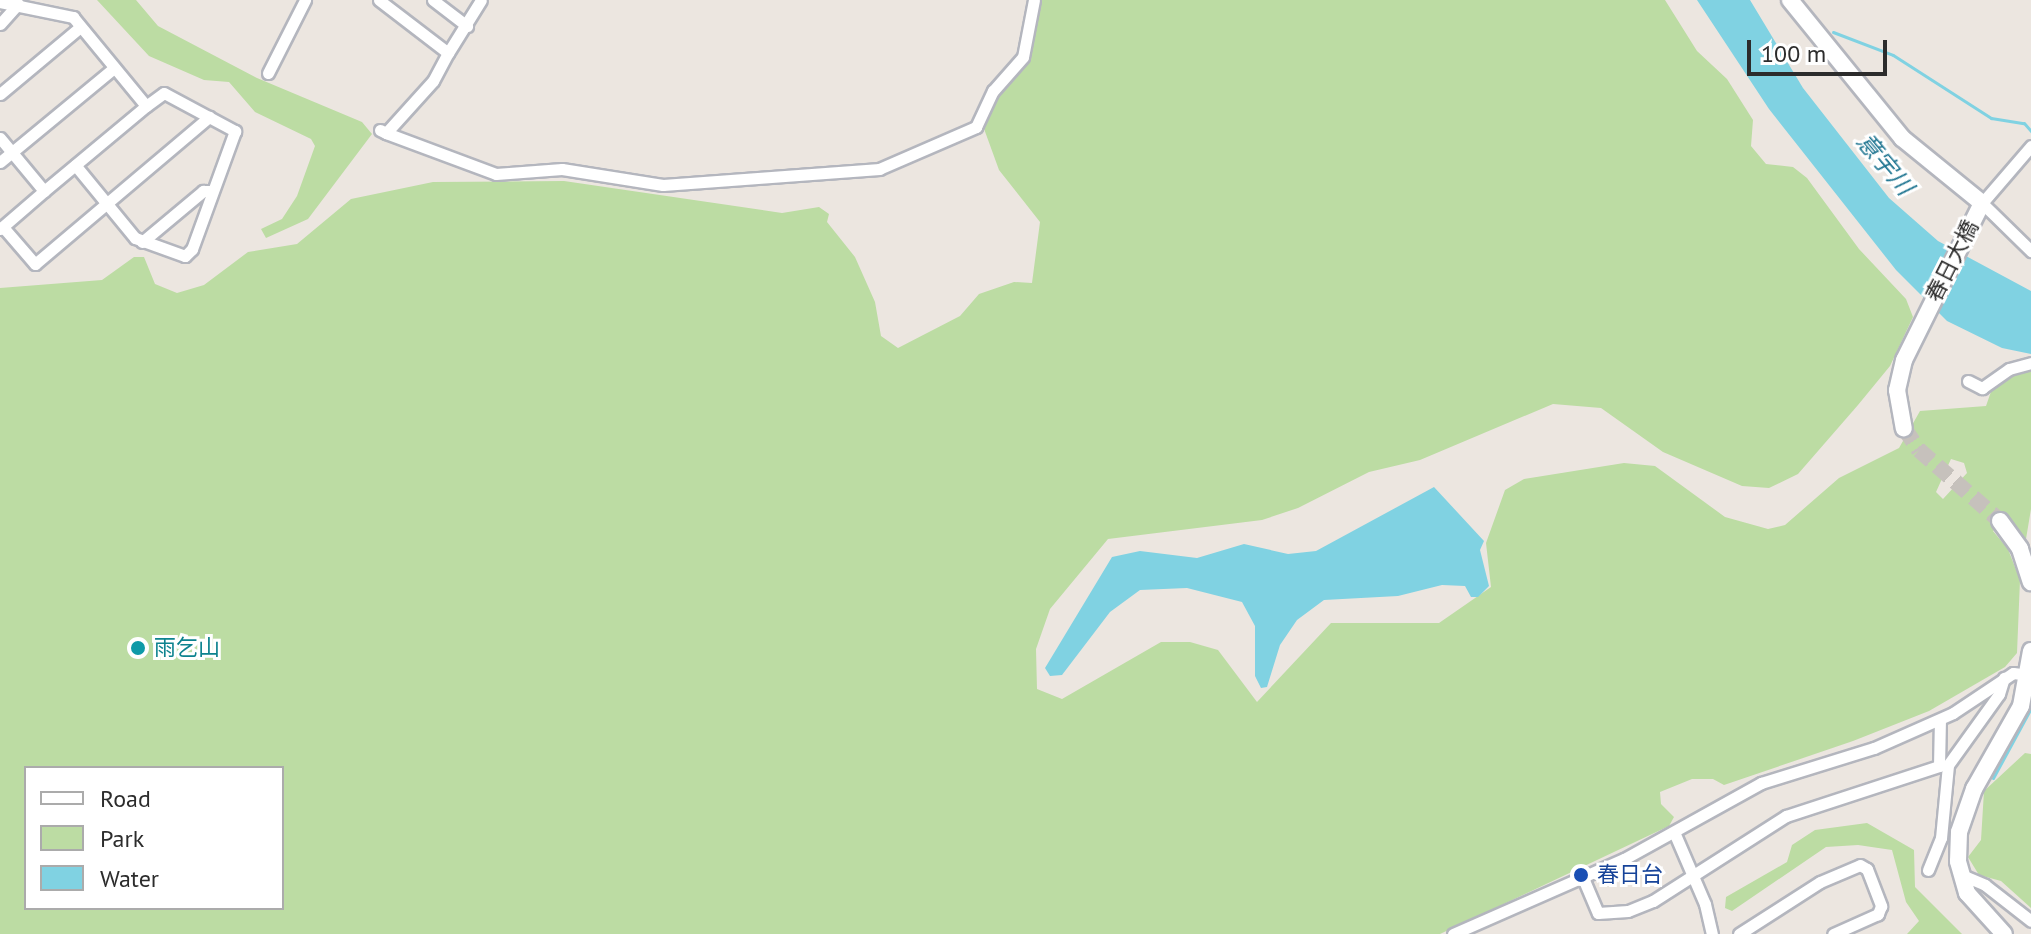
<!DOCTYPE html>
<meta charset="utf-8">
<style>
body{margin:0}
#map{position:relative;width:2031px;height:934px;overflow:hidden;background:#ece6e0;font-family:"PT Sans","Noto Sans JP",sans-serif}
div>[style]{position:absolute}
.green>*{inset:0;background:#bcdca3}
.water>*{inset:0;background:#80d2e2}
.stream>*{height:3px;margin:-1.5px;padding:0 1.5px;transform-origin:1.5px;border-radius:1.5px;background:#80d2e2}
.secondary-tunnel>*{height:16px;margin-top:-8px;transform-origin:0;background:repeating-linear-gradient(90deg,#c6c1bc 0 16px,transparent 0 24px)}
.roads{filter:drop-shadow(2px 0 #b4b6be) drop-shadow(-2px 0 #b4b6be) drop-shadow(0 2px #b4b6be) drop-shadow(0 -2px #b4b6be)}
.street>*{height:11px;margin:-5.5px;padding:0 5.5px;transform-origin:5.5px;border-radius:5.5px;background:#fff}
.secondary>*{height:16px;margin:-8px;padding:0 8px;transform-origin:8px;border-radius:8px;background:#fff}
.dots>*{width:22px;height:22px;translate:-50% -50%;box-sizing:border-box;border:4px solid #fff;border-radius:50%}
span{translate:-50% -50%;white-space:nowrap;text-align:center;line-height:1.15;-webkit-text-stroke:6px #fff;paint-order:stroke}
.street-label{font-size:22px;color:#2c2c2c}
.culture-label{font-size:22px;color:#0d838f}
.left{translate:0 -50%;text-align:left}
.transit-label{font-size:22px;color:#164399}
.water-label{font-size:24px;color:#1d7490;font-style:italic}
.legend{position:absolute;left:24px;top:766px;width:260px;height:144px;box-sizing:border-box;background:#fff;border:2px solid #ababab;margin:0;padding:10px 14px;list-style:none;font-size:24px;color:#2c2c2c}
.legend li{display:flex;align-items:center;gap:16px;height:40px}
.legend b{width:40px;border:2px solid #ababab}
.scale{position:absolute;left:1747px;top:40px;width:140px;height:36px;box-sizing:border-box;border:4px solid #2c2c2c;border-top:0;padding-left:10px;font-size:24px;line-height:28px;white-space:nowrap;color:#2c2c2c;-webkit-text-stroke:6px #fff;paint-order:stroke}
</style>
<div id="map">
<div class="green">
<div style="clip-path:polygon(97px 0,136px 0,158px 26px,257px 78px,362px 122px,372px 134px,308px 219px,266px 238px,261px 229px,282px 219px,297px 196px,315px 146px,311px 139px,255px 112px,229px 82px,204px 80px,149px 56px)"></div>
<div style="clip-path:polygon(evenodd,1039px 0,1665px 0,1697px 51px,1727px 79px,1753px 120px,1751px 146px,1766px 164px,1793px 167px,1807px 178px,1859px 249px,1906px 299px,1913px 317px,1890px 366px,1858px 405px,1798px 474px,1769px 488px,1742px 486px,1663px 452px,1601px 408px,1553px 404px,1420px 460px,1369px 472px,1298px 508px,1262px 520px,1108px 539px,1050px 609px,1036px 649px,1037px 689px,1062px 699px,1161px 642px,1190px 642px,1218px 650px,1257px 702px,1331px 623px,1439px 623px,1491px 587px,1486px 543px,1505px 490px,1524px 479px,1624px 463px,1655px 466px,1725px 517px,1768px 529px,1785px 525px,1839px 478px,1899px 448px,1920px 411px,1986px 406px,1994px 383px,2011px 370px,2031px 365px,2031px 509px,2025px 545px,2008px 519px,1993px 531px,2008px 549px,2020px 580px,2017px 653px,2005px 667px,1929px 711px,1853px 741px,1724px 785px,1713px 779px,1692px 779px,1660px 792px,1661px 804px,1674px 817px,1669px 826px,1440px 934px,0 934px,0 288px,102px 280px,134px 257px,144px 257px,155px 284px,177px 293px,204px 285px,248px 252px,297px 244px,351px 199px,433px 182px,564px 181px,782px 213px,819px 207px,829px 214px,827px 222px,855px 257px,875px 302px,881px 336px,898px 348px,960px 316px,979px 294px,1014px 282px,1032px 283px,1040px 222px,999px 170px,983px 126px,997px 94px,1029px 57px,1039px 0,1951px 459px,1964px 463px,1967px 473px,1943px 499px,1936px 492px,1951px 459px,1039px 0,26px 768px,282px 768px,282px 908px,26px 908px,26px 768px)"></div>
<div style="clip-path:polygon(2025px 753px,2031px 754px,2031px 908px,2001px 881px,1979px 875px,1968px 857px,1981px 840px,1984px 791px)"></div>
<div style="clip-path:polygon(1867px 823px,1914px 850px,1915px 887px,1962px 934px,1907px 934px,1919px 921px,1906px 902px,1892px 850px,1858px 845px,1826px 847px,1732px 911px,1725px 908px,1726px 897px,1787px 862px,1792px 845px,1815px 830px)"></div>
</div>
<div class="water">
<div style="clip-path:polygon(1697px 0,1750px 0,1803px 88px,1889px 198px,1938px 241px,2031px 291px,2031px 354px,2002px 348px,1947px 321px,1896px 270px,1769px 109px)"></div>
<div style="clip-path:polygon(1434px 487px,1484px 541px,1480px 550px,1489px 586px,1478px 597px,1471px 597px,1465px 586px,1442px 585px,1398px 596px,1324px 600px,1297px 620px,1280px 645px,1267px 687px,1261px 688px,1255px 676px,1255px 626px,1242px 602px,1187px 588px,1140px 590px,1110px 612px,1062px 675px,1050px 676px,1045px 668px,1112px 557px,1140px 551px,1197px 558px,1244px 544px,1288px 554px,1316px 551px)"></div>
</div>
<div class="stream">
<div style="left:1833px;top:32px;width:64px;rotate:21deg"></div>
<div style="left:1893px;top:55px;width:117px;rotate:32.7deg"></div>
<div style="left:1991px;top:118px;width:33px;rotate:9deg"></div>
<div style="left:2024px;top:123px;width:11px;rotate:49deg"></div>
<div style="left:1993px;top:778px;width:80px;rotate:-61.5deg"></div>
</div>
<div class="secondary-tunnel">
<div style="left:1904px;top:428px;width:27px;rotate:56deg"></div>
<div style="left:1919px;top:450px;width:108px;rotate:41.2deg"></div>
</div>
<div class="roads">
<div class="street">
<div style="left:379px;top:0;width:87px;rotate:37.5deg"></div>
<div style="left:448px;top:53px;width:62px;rotate:-58.1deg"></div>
<div style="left:433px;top:0;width:43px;rotate:37.4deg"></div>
<div style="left:0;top:2px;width:75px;rotate:11.6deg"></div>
<div style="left:73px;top:17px;width:115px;rotate:50.6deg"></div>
<div style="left:0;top:24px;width:27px;rotate:-48deg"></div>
<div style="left:268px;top:73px;width:82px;rotate:-63.1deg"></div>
<div style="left:0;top:94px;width:103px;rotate:-39.9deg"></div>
<div style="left:380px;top:130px;width:7px;rotate:27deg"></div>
<div style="left:386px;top:133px;width:70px;rotate:-47.9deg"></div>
<div style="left:433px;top:81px;width:32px;rotate:-62deg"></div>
<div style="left:386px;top:133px;width:117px;rotate:20.4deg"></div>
<div style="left:496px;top:174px;width:66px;rotate:-4.3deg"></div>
<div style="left:562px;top:169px;width:102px;rotate:9deg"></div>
<div style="left:663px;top:185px;width:217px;rotate:-4.2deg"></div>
<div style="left:879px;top:169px;width:106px;rotate:-23.4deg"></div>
<div style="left:976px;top:127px;width:40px;rotate:-65deg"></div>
<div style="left:993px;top:91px;width:45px;rotate:-48.6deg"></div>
<div style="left:1023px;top:57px;width:58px;rotate:-79.1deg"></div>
<div style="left:0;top:138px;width:69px;rotate:50.3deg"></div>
<div style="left:2031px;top:146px;width:75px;rotate:130.7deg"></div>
<div style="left:1982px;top:203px;width:69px;rotate:44.4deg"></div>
<div style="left:0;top:162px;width:148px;rotate:-39.5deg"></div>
<div style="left:3px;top:227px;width:49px;rotate:49.1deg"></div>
<div style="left:35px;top:264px;width:228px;rotate:-40.2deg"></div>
<div style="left:0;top:229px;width:58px;rotate:-40.8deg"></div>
<div style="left:44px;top:191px;width:133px;rotate:-39.8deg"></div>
<div style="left:146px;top:106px;width:22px;rotate:-36deg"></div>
<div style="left:164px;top:93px;width:81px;rotate:28.2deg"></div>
<div style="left:235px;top:131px;width:126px;rotate:110deg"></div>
<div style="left:192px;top:249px;width:10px;rotate:135deg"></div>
<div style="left:185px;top:256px;width:53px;rotate:-160.2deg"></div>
<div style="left:135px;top:238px;width:94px;rotate:-129.4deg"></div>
<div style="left:142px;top:242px;width:80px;rotate:-39.9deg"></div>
<div style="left:203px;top:191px;width:9px"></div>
<div style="left:1968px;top:381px;width:16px;rotate:27deg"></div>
<div style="left:1982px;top:388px;width:33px;rotate:-35deg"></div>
<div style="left:2009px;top:369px;width:23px;rotate:-15deg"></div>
<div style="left:1674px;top:832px;width:78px;rotate:66.7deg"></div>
<div style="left:1705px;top:904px;width:31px;rotate:77deg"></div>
<div style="left:1928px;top:870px;width:35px;rotate:-68deg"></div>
<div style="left:1941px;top:838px;width:73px;rotate:-84.5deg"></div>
<div style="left:1948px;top:765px;width:87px;rotate:-54.3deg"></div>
<div style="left:1999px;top:694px;width:17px;rotate:-73deg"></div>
<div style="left:1962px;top:875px;width:25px;rotate:23deg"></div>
<div style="left:1985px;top:885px;width:58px;rotate:38deg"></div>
<div style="left:1583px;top:878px;width:38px;rotate:67deg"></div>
<div style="left:1598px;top:913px;width:30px;rotate:-4deg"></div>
<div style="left:1628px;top:911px;width:27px;rotate:-22deg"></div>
<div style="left:1653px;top:901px;width:158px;rotate:-32.6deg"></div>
<div style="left:1786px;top:816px;width:161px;rotate:-18.1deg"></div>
<div style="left:1939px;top:766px;width:46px;rotate:-88.8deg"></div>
<div style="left:1453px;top:934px;width:187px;rotate:-23.7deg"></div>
<div style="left:1624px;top:859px;width:157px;rotate:-29deg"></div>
<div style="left:1761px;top:783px;width:118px;rotate:-17.2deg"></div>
<div style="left:1874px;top:748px;width:86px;rotate:-23.9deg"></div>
<div style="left:1953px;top:713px;width:72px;rotate:-33.7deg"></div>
<div style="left:2013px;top:673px;width:17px;rotate:7deg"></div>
<div style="left:1739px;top:934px;width:96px;rotate:-32.7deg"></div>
<div style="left:1820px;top:882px;width:43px;rotate:-23deg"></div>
<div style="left:1860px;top:865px;width:8px;rotate:30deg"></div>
<div style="left:1867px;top:869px;width:40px;rotate:69deg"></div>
<div style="left:1881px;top:906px;width:9px;rotate:111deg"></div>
<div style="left:1878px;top:914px;width:49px;rotate:156deg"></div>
</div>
<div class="secondary">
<div style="left:1790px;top:0;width:178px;rotate:50.9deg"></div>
<div style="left:1902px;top:138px;width:103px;rotate:39.1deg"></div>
<div style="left:1982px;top:203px;width:175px;rotate:116.4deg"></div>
<div style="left:1904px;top:360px;width:31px;rotate:103deg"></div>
<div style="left:1897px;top:390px;width:39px;rotate:80deg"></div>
<div style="left:2000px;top:521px;width:34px;rotate:54deg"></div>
<div style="left:2020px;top:549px;width:35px;rotate:72deg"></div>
<div style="left:2004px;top:934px;width:55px;rotate:-132.1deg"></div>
<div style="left:1967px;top:893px;width:33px;rotate:-106deg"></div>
<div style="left:1958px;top:861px;width:29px;rotate:-88deg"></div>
<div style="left:1959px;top:832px;width:46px;rotate:-70.8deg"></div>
<div style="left:1974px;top:789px;width:95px;rotate:-60.5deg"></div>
<div style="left:2021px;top:706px;width:56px;rotate:-79.7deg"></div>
</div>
</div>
<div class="dots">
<div style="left:138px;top:648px;background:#0f9aa8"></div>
<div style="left:1581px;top:875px;background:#1a4fb4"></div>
</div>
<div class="street-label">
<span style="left:1952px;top:261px;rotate:-63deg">春日大橋</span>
</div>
<div class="culture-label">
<span class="left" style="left:154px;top:648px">雨乞山</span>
</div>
<div class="transit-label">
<span class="left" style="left:1597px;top:875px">春日台</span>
</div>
<div class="water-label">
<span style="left:1885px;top:164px;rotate:50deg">意宇川</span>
</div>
<ul class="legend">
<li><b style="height:10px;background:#fff"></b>Road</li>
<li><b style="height:22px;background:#bcdca3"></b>Park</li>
<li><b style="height:22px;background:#80d2e2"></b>Water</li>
</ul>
<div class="scale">100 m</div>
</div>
